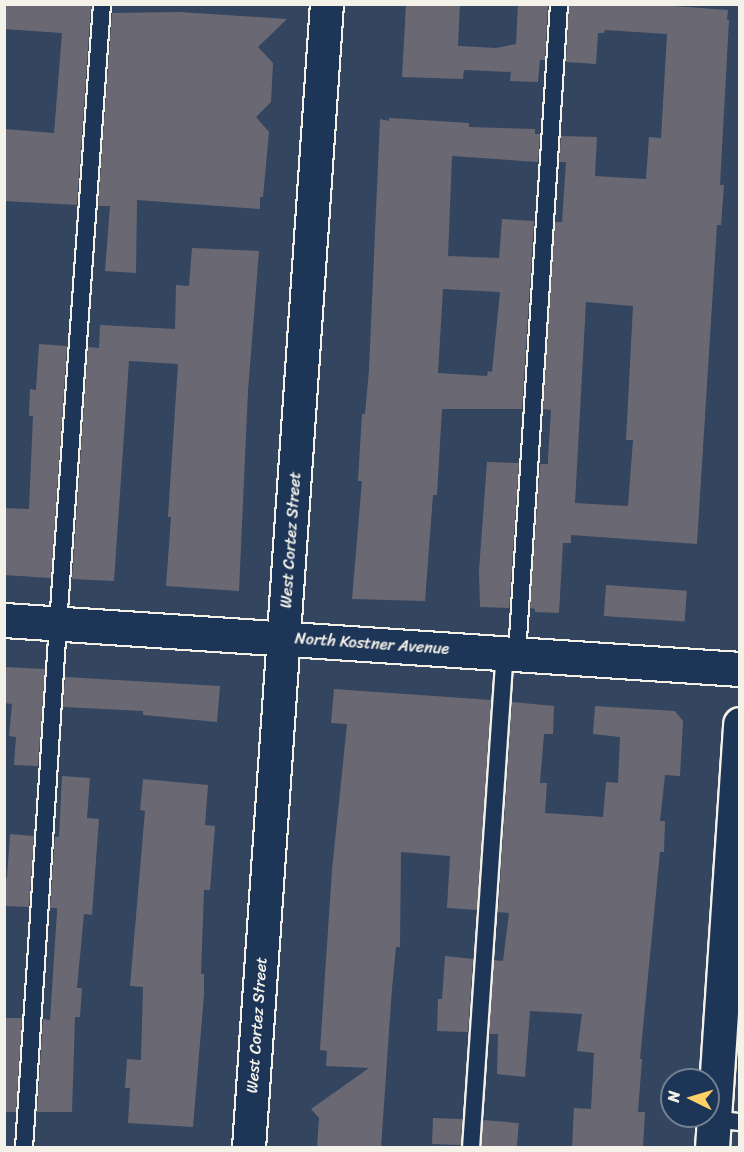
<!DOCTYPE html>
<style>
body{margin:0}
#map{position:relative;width:744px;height:1152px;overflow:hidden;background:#34455f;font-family:Sriracha,sans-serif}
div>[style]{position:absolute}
.building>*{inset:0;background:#6a6973;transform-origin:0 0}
.roads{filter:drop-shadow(2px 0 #f4f1e8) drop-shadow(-2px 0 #f4f1e8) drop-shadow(0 2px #f4f1e8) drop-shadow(0 -2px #f4f1e8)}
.service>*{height:16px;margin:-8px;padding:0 8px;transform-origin:8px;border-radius:8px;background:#1d3557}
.minor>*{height:32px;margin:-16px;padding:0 16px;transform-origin:16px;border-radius:16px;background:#1d3557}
.tertiary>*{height:33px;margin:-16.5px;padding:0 16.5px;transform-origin:16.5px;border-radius:16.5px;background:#1d3557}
span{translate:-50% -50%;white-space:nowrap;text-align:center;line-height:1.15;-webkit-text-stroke:4.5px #1d3557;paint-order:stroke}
.street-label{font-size:16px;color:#f4f1e8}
.frame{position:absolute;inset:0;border:6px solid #f4f1e8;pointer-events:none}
.north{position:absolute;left:660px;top:1068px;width:60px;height:60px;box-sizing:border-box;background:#1d3557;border:2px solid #738091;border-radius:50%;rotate:275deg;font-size:16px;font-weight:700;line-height:24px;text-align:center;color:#f4f1e8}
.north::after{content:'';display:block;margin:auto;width:21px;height:27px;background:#ffd166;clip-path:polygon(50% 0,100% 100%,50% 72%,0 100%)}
</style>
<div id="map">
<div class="building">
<div style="clip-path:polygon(4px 4px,91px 6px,77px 205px,4px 201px,4px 129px,54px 133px,62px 33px,4px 29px)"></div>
<div style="clip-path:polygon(406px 4px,460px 4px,458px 46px,496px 48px,516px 44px,518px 4px,548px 4px,545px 60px,540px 60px,538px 82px,510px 81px,511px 72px,464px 70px,463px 79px,402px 77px)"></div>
<div style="clip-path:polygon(evenodd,569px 4px,646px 4px,728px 10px,727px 20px,729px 20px,720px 185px,724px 185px,721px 225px,717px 225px,697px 544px,571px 535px,571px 543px,563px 543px,559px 613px,535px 612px,535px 609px,530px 608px,540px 464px,548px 464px,548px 458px,551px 410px,543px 409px,555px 222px,562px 222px,566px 162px,559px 162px,561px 136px,597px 137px,595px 176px,646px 179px,649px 137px,661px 138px,667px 34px,605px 30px,604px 33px,598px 33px,596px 64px,566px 62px,569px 4px,586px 302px,633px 306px,626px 440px,633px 440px,628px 506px,575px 503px,586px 302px)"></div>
<div style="clip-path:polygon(180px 12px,287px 19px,258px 47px,273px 63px,271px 102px,256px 117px,269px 132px,263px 197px,260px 197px,260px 209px,137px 200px,136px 273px,105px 271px,110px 206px,98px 206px,112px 13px)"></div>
<div style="clip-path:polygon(evenodd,389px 118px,469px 123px,469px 127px,535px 129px,535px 134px,540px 134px,538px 162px,452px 156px,448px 256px,499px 258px,502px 219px,534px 221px,522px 409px,442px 409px,437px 495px,433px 495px,425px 601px,352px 599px,362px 481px,358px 481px,362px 414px,365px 414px,369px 370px,380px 119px,389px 121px,389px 118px,443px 289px,500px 292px,492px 372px,488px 371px,487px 376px,438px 373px,443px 289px)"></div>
<div style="clip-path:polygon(192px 248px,259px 251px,248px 391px,239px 591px,166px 586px,171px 517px,168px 517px,178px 364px,129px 361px,114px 581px,72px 579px,88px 347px,99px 348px,100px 325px,175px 329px,176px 285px,189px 286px)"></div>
<div style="clip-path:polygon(39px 344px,67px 346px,51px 578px,4px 575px,4px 508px,29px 509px,33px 416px,29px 416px,30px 389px,36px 390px)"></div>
<div style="clip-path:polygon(487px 462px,519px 463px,509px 608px,480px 607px,479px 571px)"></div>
<div style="left:606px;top:585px;width:81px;height:31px;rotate:4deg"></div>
<div style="clip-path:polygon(4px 667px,45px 669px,38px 766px,14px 765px,16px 737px,9px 736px,12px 704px,4px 703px)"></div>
<div style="clip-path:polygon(65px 677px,220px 686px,217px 722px,143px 715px,143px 711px,63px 707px)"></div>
<div style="clip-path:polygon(334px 689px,491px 700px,477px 910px,447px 908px,450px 856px,401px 852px,400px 947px,396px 947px,392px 988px,381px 1148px,317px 1148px,319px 1118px,311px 1109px,369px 1068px,326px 1066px,327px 1051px,320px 1050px,332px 870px,347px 724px,331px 723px)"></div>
<div style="clip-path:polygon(512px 702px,554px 706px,553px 734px,544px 734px,540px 783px,547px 783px,545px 813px,603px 817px,606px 782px,618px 783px,620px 737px,593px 734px,595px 706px,675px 711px,683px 721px,680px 776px,665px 775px,660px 821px,665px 821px,664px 852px,660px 852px,640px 1059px,642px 1059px,638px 1112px,645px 1112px,643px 1148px,572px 1148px,574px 1108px,591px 1109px,594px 1053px,577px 1051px,582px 1014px,530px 1011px,525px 1077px,497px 1074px,498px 1034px,489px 1034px,494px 960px,503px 961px,509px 913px,498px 912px)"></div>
<div style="clip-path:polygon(62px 776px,90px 778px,87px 818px,99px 819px,92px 915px,84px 914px,77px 988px,82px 988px,80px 1017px,75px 1017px,72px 1112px,37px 1112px,43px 1019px,50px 1020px,57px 912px,57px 908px,50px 908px,55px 837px,59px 837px)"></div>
<div style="clip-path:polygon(143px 779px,208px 785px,205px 825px,215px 826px,210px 890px,204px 890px,201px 974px,204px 974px,204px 995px,193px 1127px,128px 1123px,130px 1088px,125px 1088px,127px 1059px,141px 1060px,143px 987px,130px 986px,145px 811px,140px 810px)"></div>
<div style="clip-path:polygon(10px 834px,34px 836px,29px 907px,4px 906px,4px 878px,7px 878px)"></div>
<div style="clip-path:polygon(445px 956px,473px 959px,468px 1032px,437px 1031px,438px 999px,442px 999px)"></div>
<div style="clip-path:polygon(4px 1018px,22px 1018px,16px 1112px,4px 1112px)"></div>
<div style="left:433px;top:1118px;width:29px;height:26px;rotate:2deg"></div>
<div style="left:483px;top:1120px;width:36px;height:26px;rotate:5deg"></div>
</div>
<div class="roads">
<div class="service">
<div style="left:517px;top:654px;width:651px;rotate:-86.3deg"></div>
<div style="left:714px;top:1119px;width:26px;rotate:7deg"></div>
<div style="left:24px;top:1148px;width:525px;rotate:-86.29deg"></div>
<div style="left:58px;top:624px;width:622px;rotate:-85.94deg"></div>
<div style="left:471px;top:1148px;width:496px;rotate:-86.1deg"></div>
</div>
<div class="minor">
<div style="left:249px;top:1148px;width:1147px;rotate:-86.1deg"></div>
</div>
<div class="tertiary">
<div style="left:4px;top:620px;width:738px;rotate:3.81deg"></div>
<div style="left:712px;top:1148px;width:425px;rotate:-86.2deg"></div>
</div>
</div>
<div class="street-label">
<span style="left:291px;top:540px;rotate:-86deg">West Cortez Street</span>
<span style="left:372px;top:644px;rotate:4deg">North Kostner Avenue</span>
<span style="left:257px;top:1025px;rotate:-86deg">West Cortez Street</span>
</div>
<div class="frame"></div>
<div class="north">N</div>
</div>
